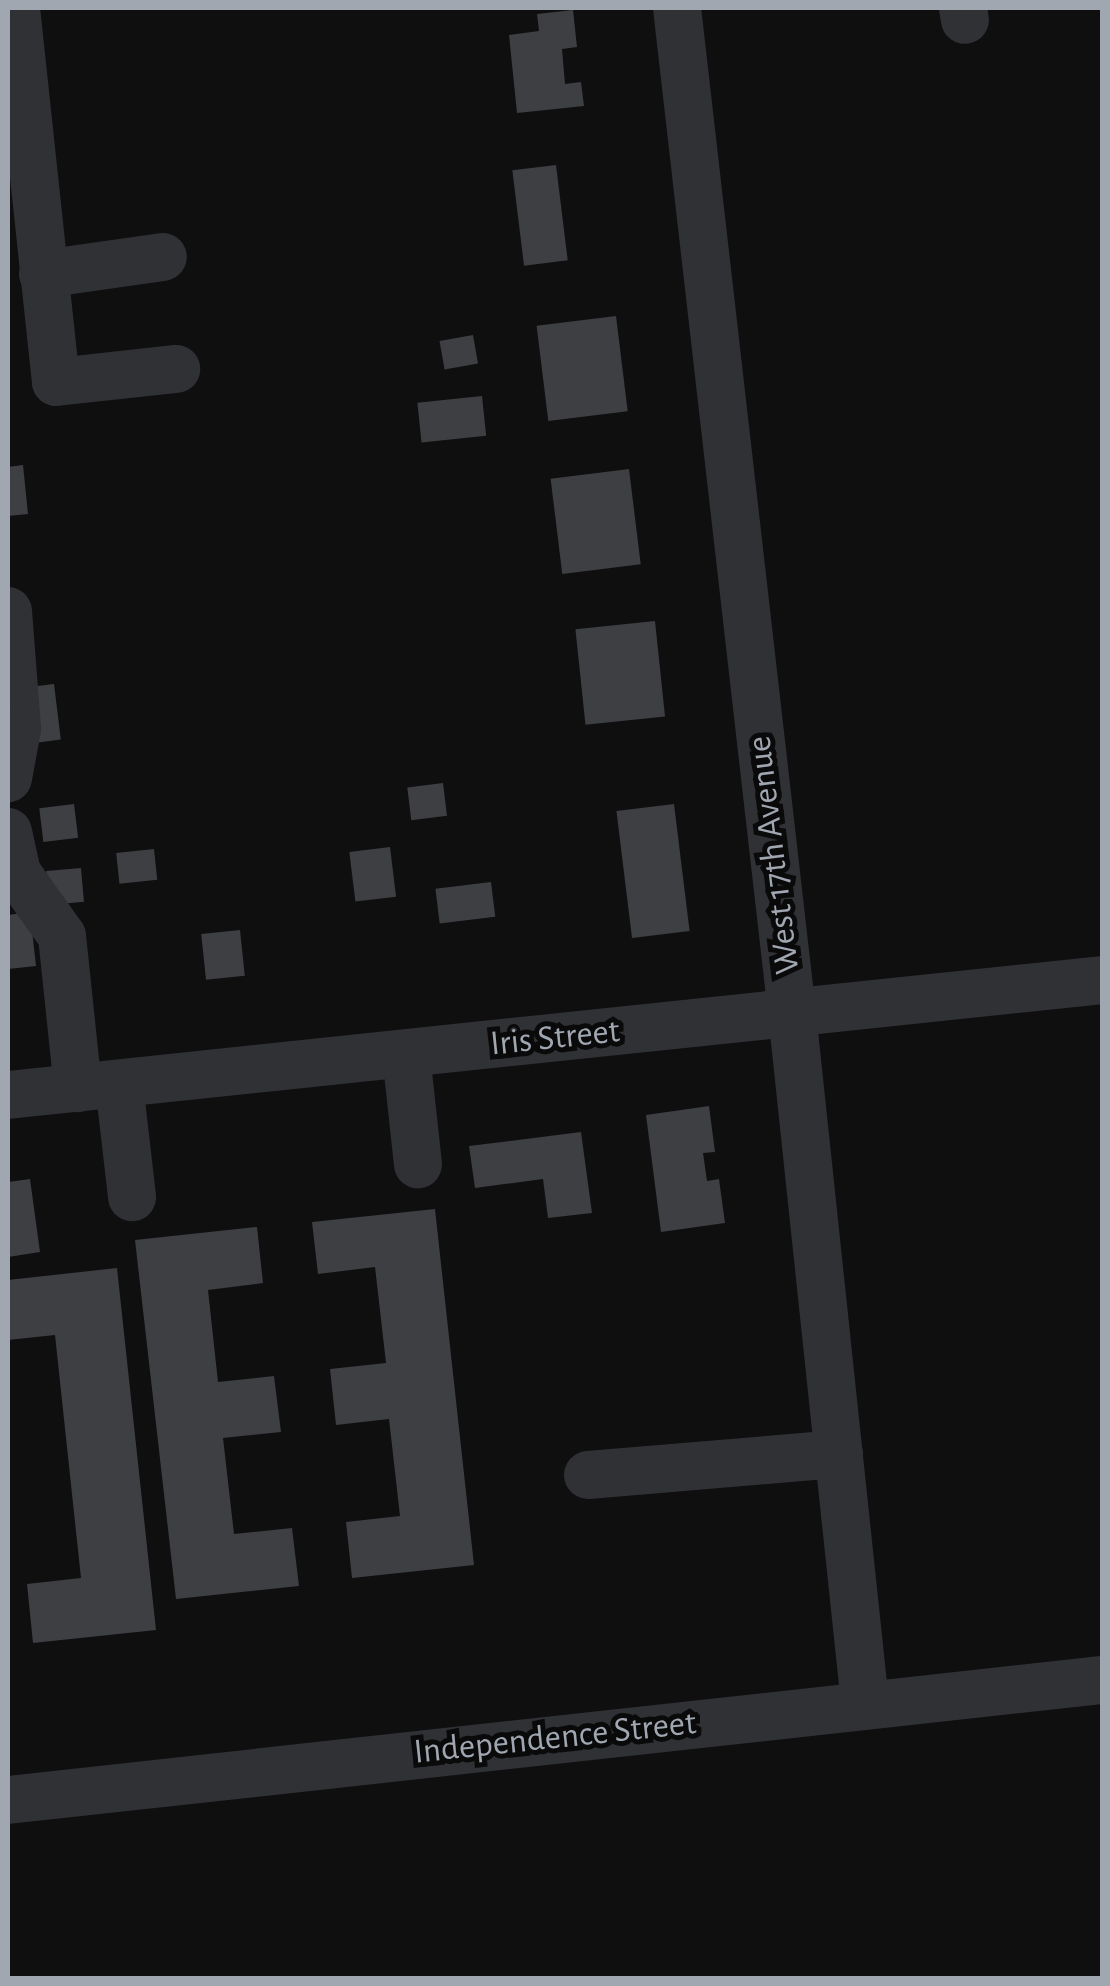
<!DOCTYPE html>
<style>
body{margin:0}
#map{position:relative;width:1110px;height:1986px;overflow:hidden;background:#0f0f10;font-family:"Alegreya Sans",sans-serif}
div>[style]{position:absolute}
.building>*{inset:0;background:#3e3f43;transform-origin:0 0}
.minor>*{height:48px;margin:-24px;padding:0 24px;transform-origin:24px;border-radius:24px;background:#303135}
span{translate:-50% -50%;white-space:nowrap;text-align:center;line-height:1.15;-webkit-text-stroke:10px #0a0a0b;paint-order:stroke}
.street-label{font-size:35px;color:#a0a7b1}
.frame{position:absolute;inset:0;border:10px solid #a0a7b1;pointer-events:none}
</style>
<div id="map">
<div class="building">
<div style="clip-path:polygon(573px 10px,577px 47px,562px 49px,565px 84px,581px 82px,584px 106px,517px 113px,509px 35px,539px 31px,537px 14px)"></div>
<div style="left:556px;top:165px;width:96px;height:44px;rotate:83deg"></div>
<div style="left:616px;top:316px;width:96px;height:80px;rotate:83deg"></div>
<div style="left:473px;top:335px;width:29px;height:34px;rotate:80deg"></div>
<div style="left:482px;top:396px;width:40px;height:65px;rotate:84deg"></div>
<div style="clip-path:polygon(23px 465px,28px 514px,8px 516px,8px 467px)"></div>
<div style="left:629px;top:469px;width:96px;height:79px;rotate:83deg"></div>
<div style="left:655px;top:621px;width:96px;height:80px;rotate:84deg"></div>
<div style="left:54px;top:684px;width:56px;height:23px;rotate:83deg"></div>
<div style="left:443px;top:783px;width:33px;height:36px;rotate:83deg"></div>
<div style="left:74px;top:804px;width:34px;height:35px;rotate:83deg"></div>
<div style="left:674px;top:804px;width:128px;height:58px;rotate:83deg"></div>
<div style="left:390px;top:847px;width:50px;height:41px;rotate:83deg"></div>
<div style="left:154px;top:849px;width:31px;height:38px;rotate:84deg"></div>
<div style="left:81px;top:868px;width:34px;height:35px;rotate:85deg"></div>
<div style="left:491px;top:882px;width:35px;height:56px;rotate:83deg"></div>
<div style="clip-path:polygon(30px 912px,36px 966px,8px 969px,8px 915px)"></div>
<div style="left:240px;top:930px;width:46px;height:39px;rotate:84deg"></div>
<div style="clip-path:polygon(709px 1106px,715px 1152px,703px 1153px,707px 1181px,719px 1179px,725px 1223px,661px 1232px,646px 1115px)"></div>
<div style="clip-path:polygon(581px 1132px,592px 1213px,548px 1218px,543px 1179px,475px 1188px,469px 1146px)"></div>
<div style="clip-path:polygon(30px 1179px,40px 1252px,8px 1257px,8px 1182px)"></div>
<div style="clip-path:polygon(435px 1209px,474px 1565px,352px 1578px,346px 1522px,400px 1516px,389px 1419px,336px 1425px,330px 1369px,386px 1363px,375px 1267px,318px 1274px,312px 1222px)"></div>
<div style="clip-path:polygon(257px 1227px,263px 1283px,208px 1290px,218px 1382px,274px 1376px,281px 1432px,223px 1438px,234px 1534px,292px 1528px,299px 1586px,176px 1599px,135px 1240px)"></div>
<div style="clip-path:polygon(117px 1268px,156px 1630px,33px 1643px,27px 1584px,81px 1578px,55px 1335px,8px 1340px,8px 1280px)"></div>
</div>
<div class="minor">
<div style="left:16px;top:8px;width:376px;rotate:83.9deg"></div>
<div style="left:56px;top:382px;width:121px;rotate:-6.2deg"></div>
<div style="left:677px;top:8px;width:1012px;rotate:83.47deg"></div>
<div style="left:792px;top:1013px;width:694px;rotate:83.96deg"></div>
<div style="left:963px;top:8px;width:12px;rotate:81deg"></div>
<div style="left:43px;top:274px;width:121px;rotate:-8.1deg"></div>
<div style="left:8px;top:611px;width:118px;rotate:85.6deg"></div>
<div style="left:17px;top:729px;width:50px;rotate:100.4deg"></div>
<div style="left:8px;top:832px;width:42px;rotate:77.6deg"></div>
<div style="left:17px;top:873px;width:77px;rotate:54.5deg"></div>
<div style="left:62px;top:936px;width:153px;rotate:84deg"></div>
<div style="left:406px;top:1054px;width:111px;rotate:83.8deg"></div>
<div style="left:119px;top:1084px;width:114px;rotate:83.4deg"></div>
<div style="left:8px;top:1095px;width:1100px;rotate:-6deg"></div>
<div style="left:588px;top:1475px;width:252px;rotate:-4.8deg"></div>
<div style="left:8px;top:1800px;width:1101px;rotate:-6.26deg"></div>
</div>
<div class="street-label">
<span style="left:774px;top:855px;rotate:-97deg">West 17th Avenue</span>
<span style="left:555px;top:1038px;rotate:-6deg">Iris Street</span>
<span style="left:555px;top:1738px;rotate:-6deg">Independence Street</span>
</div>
<div class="frame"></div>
</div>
